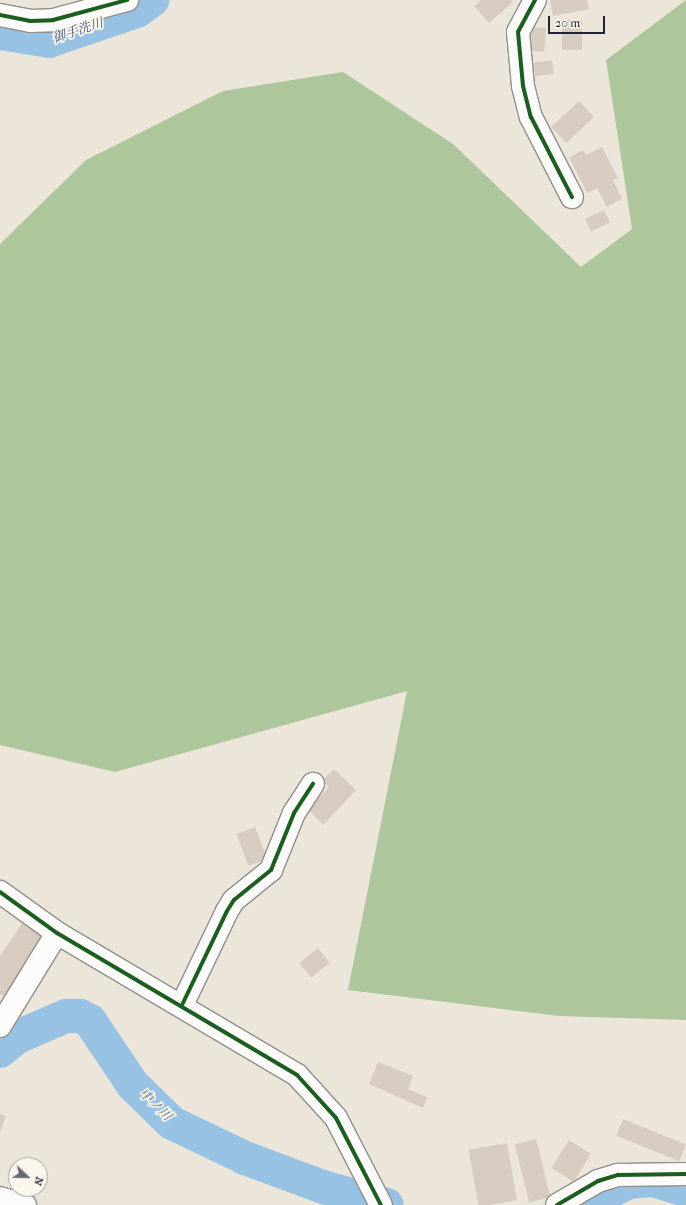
<!DOCTYPE html>
<meta charset="utf-8">
<style>
body{margin:0}
#map{position:relative;width:686px;height:1205px;overflow:hidden;background:#ece6da;font-family:"IM FELL French Canon","Noto Serif JP",serif}
div>[style]{position:absolute}
.forest>*{inset:0;background:#adc69b}
.river>*{height:34px;margin:-17px;padding:0 17px;transform-origin:17px;border-radius:17px;background:#98c2e4}
.building>*{inset:0;background:#d8ccc1;transform-origin:0 0}
.roads{filter:drop-shadow(1px 0 #918e8c) drop-shadow(-1px 0 #918e8c) drop-shadow(0 1px #918e8c) drop-shadow(0 -1px #918e8c)}
.minor>*{height:22px;margin:-11px;padding:0 11px;transform-origin:11px;border-radius:11px;background:#fcfbf9}
.cycleway>*{height:4px;margin:-2px;padding:0 2px;transform-origin:2px;border-radius:2px;background:#1b5e20}
span{translate:-50% -50%;white-space:nowrap;text-align:center;line-height:1.15;-webkit-text-stroke:3.5px #fbf7ec;paint-order:stroke}
.water-label{font-size:13px;color:#3f5578;font-style:italic}
.north{position:absolute;left:8px;top:1157px;width:40px;height:40px;box-sizing:border-box;background:#fbf7ec;border:1px solid #a4a2a5;border-radius:50%;rotate:112deg;font-size:11px;font-weight:700;line-height:16px;text-align:center;color:#22223b}
.north::after{content:'';display:block;margin:auto;width:14px;height:18px;background:#696773;clip-path:polygon(50% 0,100% 100%,50% 72%,0 100%)}
.scale{position:absolute;left:548px;top:16px;width:57px;height:18px;box-sizing:border-box;border:2px solid #22223b;border-top:0;padding-left:5px;font-size:12px;line-height:14px;white-space:nowrap;color:#22223b;-webkit-text-stroke:3px #fbf7ec;paint-order:stroke}
</style>
<div id="map">
<div class="forest">
<div style="clip-path:polygon(686px 0,686px 1020px,559px 1016px,348px 990px,407px 691px,115px 772px,0 745px,0 244px,86px 160px,223px 91px,343px 72px,453px 144px,581px 267px,632px 229px,606px 60px)"></div>
</div>
<div class="river">
<div style="left:0;top:33px;width:50px;rotate:9.3deg"></div>
<div style="left:49px;top:41px;width:93px;rotate:-18.8deg"></div>
<div style="left:137px;top:11px;width:19px;rotate:-36deg"></div>
<div style="left:0;top:1051px;width:22px;rotate:-39deg"></div>
<div style="left:17px;top:1037px;width:53px;rotate:-23.2deg"></div>
<div style="left:66px;top:1016px;width:14px"></div>
<div style="left:80px;top:1016px;width:11px;rotate:27deg"></div>
<div style="left:90px;top:1021px;width:77px;rotate:56.1deg"></div>
<div style="left:133px;top:1085px;width:54px;rotate:44.3deg"></div>
<div style="left:172px;top:1123px;width:81px;rotate:25.6deg"></div>
<div style="left:245px;top:1158px;width:83px;rotate:20.4deg"></div>
<div style="left:323px;top:1187px;width:66px;rotate:15.7deg"></div>
<div style="left:582px;top:1205px;width:52px;rotate:-26.1deg"></div>
<div style="left:629px;top:1182px;width:24px;rotate:-5deg"></div>
<div style="left:653px;top:1180px;width:34px;rotate:17deg"></div>
</div>
<div class="building">
<div style="clip-path:polygon(481px 0,511px 0,513px 2px,489px 23px,474px 6px)"></div>
<div style="clip-path:polygon(550px 0,587px 0,589px 9px,553px 16px)"></div>
<div style="left:562px;top:20px;width:20px;height:30px"></div>
<div style="left:532px;top:27px;width:14px;height:24px;rotate:4deg"></div>
<div style="left:552px;top:60px;width:14px;height:19px;rotate:82deg"></div>
<div style="left:579px;top:101px;width:22px;height:38px;rotate:47deg"></div>
<div style="clip-path:polygon(602px 147px,618px 178px,613px 180px,622px 199px,607px 207px,597px 188px,587px 193px,569px 157px,583px 150px,586px 155px)"></div>
<div style="left:604px;top:210px;width:14px;height:21px;rotate:65deg"></div>
<div style="clip-path:polygon(334px 769px,356px 790px,323px 825px,308px 809px,329px 787px,322px 781px)"></div>
<div style="left:255px;top:827px;width:34px;height:20px;rotate:69deg"></div>
<div style="clip-path:polygon(23px 922px,45px 937px,4px 997px,0 994px,0 956px)"></div>
<div style="left:318px;top:948px;width:19px;height:24px;rotate:51deg"></div>
<div style="clip-path:polygon(378px 1062px,413px 1076px,408px 1089px,427px 1097px,423px 1108px,369px 1084px)"></div>
<div style="clip-path:polygon(0 1114px,6px 1116px,0 1132px)"></div>
<div style="left:623px;top:1119px;width:68px;height:18px;rotate:22deg"></div>
<div style="left:536px;top:1139px;width:60px;height:22px;rotate:76deg"></div>
<div style="left:569px;top:1140px;width:26px;height:33px;rotate:32deg"></div>
<div style="left:507px;top:1143px;width:58px;height:39px;rotate:80deg"></div>
</div>
<div class="roads">
<div class="minor">
<div style="left:535px;top:0;width:36px;rotate:118deg"></div>
<div style="left:518px;top:32px;width:54px;rotate:84.7deg"></div>
<div style="left:523px;top:86px;width:32px;rotate:76deg"></div>
<div style="left:531px;top:117px;width:90px;rotate:62.9deg"></div>
<div style="left:0;top:15px;width:31px;rotate:11deg"></div>
<div style="left:30px;top:21px;width:23px;rotate:-2deg"></div>
<div style="left:53px;top:20px;width:77px;rotate:-15.1deg"></div>
<div style="left:0;top:892px;width:70px;rotate:35.7deg"></div>
<div style="left:57px;top:933px;width:279px;rotate:30.6deg"></div>
<div style="left:297px;top:1075px;width:58px;rotate:47.8deg"></div>
<div style="left:336px;top:1118px;width:98px;rotate:62.7deg"></div>
<div style="left:182px;top:1005px;width:104px;rotate:-64.4deg"></div>
<div style="left:227px;top:911px;width:13px;rotate:-58deg"></div>
<div style="left:234px;top:900px;width:48px;rotate:-39deg"></div>
<div style="left:271px;top:870px;width:61px;rotate:-68deg"></div>
<div style="left:294px;top:813px;width:35px;rotate:-57deg"></div>
<div style="left:0;top:1026px;width:109px;rotate:-58.5deg"></div>
<div style="left:0;top:1198px;width:26px;rotate:16deg"></div>
<div style="left:557px;top:1205px;width:48px;rotate:-30.3deg"></div>
<div style="left:598px;top:1181px;width:21px;rotate:-17deg"></div>
<div style="left:618px;top:1175px;width:68px;rotate:-0.8deg"></div>
</div>
</div>
<div class="cycleway">
<div style="left:535px;top:0;width:36px;rotate:118deg"></div>
<div style="left:518px;top:32px;width:54px;rotate:84.7deg"></div>
<div style="left:523px;top:86px;width:32px;rotate:76deg"></div>
<div style="left:531px;top:117px;width:90px;rotate:62.9deg"></div>
<div style="left:0;top:15px;width:31px;rotate:11deg"></div>
<div style="left:30px;top:21px;width:23px;rotate:-2deg"></div>
<div style="left:53px;top:20px;width:77px;rotate:-15.1deg"></div>
<div style="left:0;top:892px;width:70px;rotate:35.7deg"></div>
<div style="left:57px;top:933px;width:279px;rotate:30.6deg"></div>
<div style="left:297px;top:1075px;width:58px;rotate:47.8deg"></div>
<div style="left:336px;top:1118px;width:98px;rotate:62.7deg"></div>
<div style="left:182px;top:1005px;width:104px;rotate:-64.4deg"></div>
<div style="left:227px;top:911px;width:13px;rotate:-58deg"></div>
<div style="left:234px;top:900px;width:48px;rotate:-39deg"></div>
<div style="left:271px;top:870px;width:61px;rotate:-68deg"></div>
<div style="left:294px;top:813px;width:35px;rotate:-57deg"></div>
<div style="left:557px;top:1205px;width:48px;rotate:-30.3deg"></div>
<div style="left:598px;top:1181px;width:21px;rotate:-17deg"></div>
<div style="left:618px;top:1175px;width:68px;rotate:-0.8deg"></div>
</div>
<div class="water-label">
<span style="left:78px;top:31px;rotate:-18deg">御手洗川</span>
<span style="left:155px;top:1105px;rotate:44deg">中ノ川</span>
</div>
<div class="north">N</div>
<div class="scale">20 m</div>
</div>
